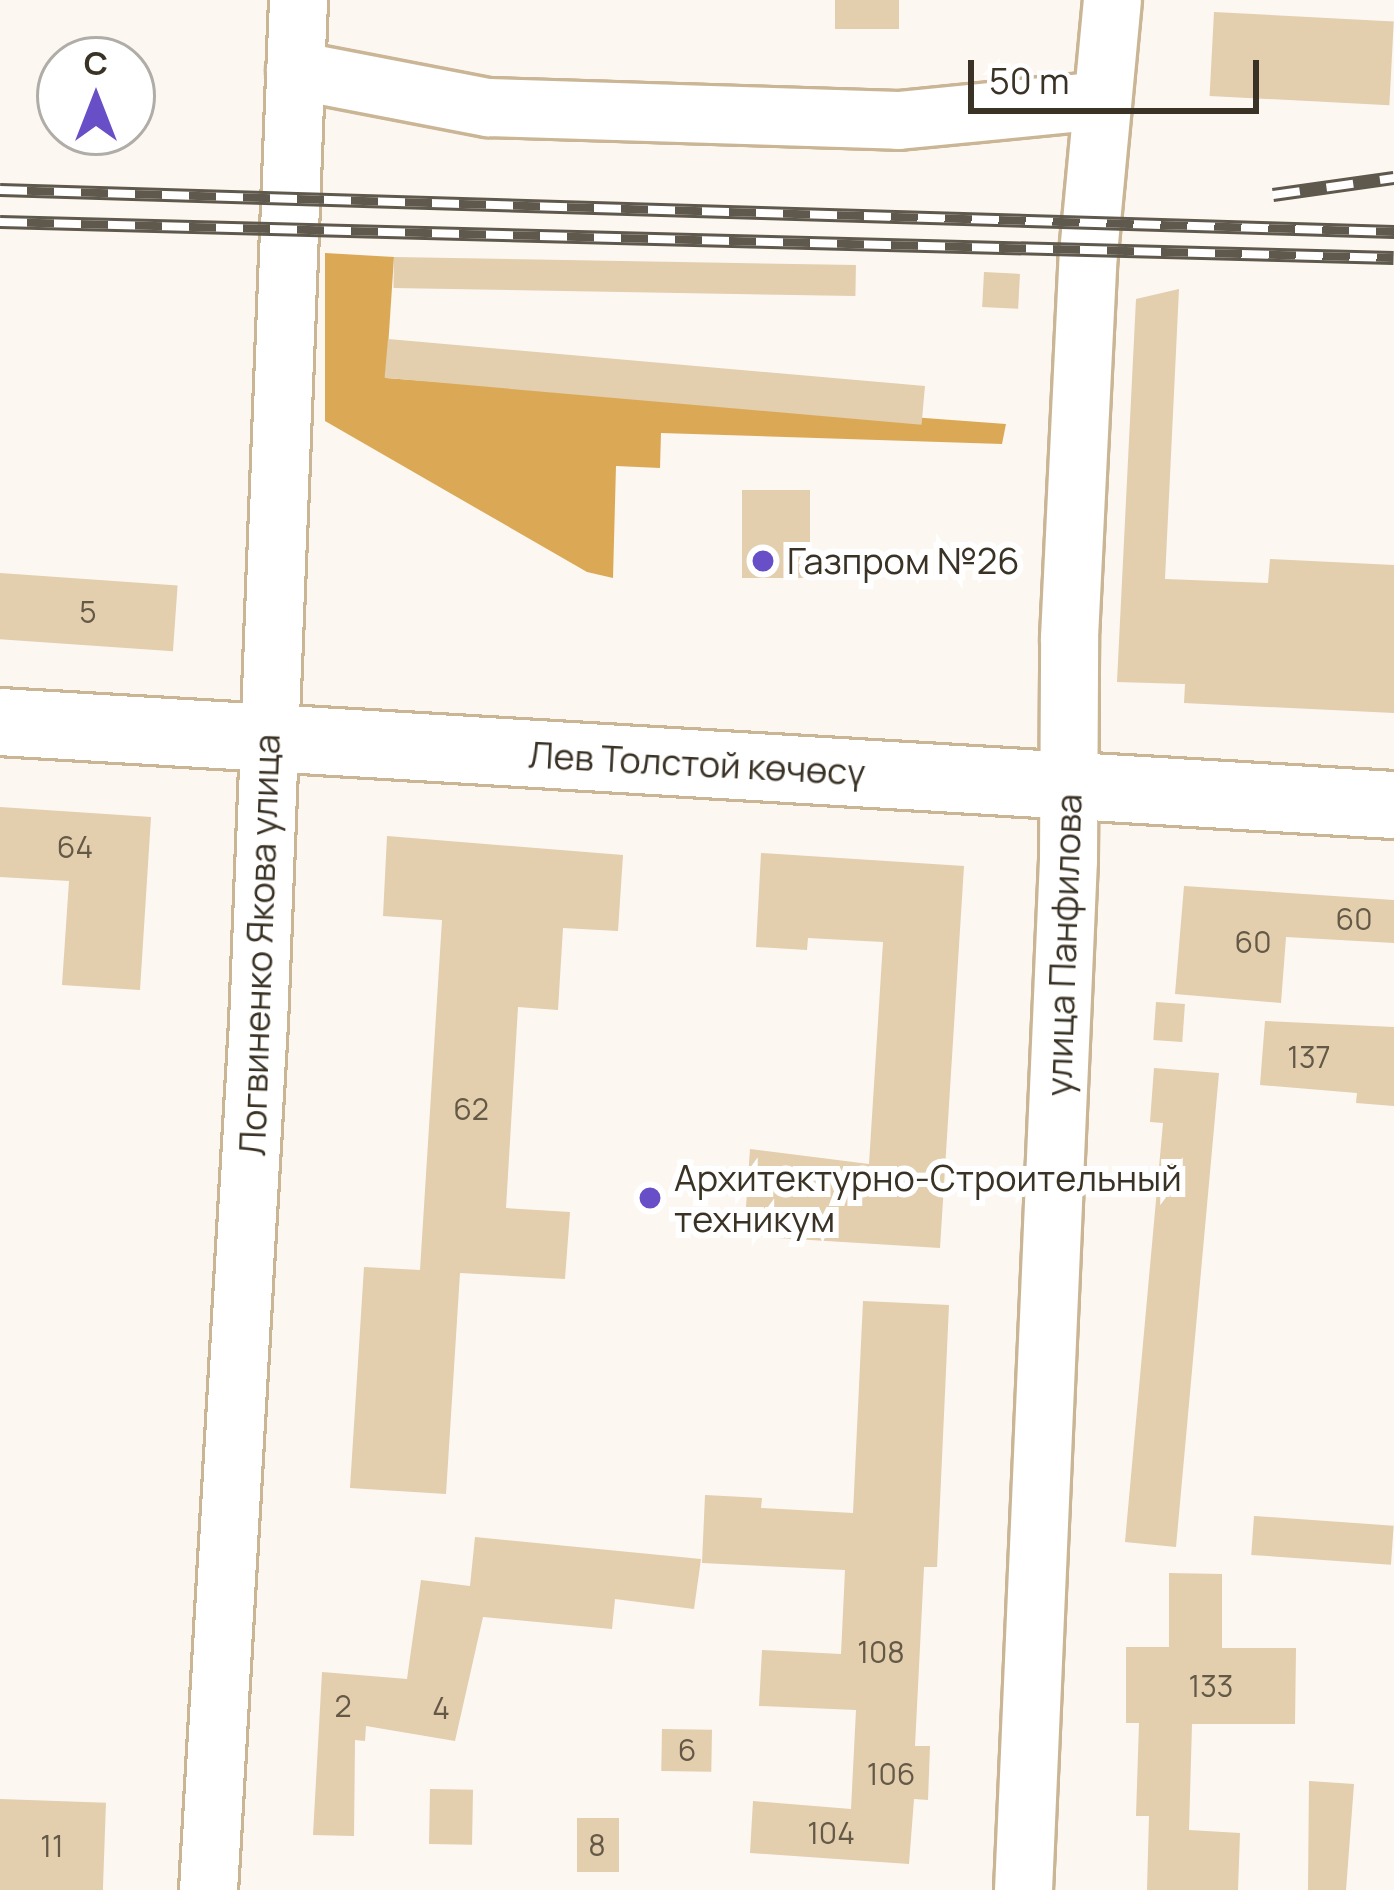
<!DOCTYPE html>
<meta charset="utf-8">
<style>
body{margin:0}
#map{position:relative;width:1394px;height:1890px;overflow:hidden;background:#fcf7f1;font-family:Manrope,sans-serif}
div>[style]{position:absolute}
.forest>*{inset:0;background:#dba956}
.building>*{inset:0;background:#e3ceae;transform-origin:0 0}
.roads{filter:drop-shadow(3px 0 #cab595) drop-shadow(-3px 0 #cab595) drop-shadow(0 3px #cab595) drop-shadow(0 -3px #cab595)}
.minor>*{height:57px;margin:-28.5px;padding:0 28.5px;transform-origin:28.5px;border-radius:28.5px;background:#fff}
.major>*{height:66px;margin:-33px;padding:0 33px;transform-origin:33px;border-radius:33px;background:#fff}
.rail>*{height:14px;margin-top:-7px;transform-origin:0;background:repeating-linear-gradient(90deg,#fff 0 27px,#5f584c 0 54px);box-sizing:border-box;border-block:3px solid #5f584c}
.dots>*{width:33px;height:33px;translate:-50% -50%;box-sizing:border-box;border:6px solid #fff;border-radius:50%}
span{translate:-50% -50%;white-space:nowrap;text-align:center;line-height:1.15;-webkit-text-stroke:12px #fff;paint-order:stroke}
.number-label{font-size:30px;color:#645947}
.number-label span{-webkit-text-stroke-width:0}
.poi-label{font-size:36px;color:#3a3225}
.left{translate:0 -50%;text-align:left}
.street-label{font-size:36px;color:#3a3225}
.north{position:absolute;left:36px;top:36px;width:120px;height:120px;box-sizing:border-box;background:#fff;border:3px solid #b0ada8;border-radius:50%;rotate:0deg;font-size:33px;font-weight:700;line-height:48px;text-align:center;color:#3a3225}
.north::after{content:'';display:block;margin:auto;width:42px;height:54px;background:#684ec7;clip-path:polygon(50% 0,100% 100%,50% 72%,0 100%)}
.scale{position:absolute;left:968px;top:60px;width:291px;height:54px;box-sizing:border-box;border:6px solid #3a3225;border-top:0;padding-left:15px;font-size:36px;line-height:42px;white-space:nowrap;color:#3a3225;-webkit-text-stroke:9px #fff;paint-order:stroke}
</style>
<div id="map">
<div class="forest">
<div style="clip-path:polygon(325px 253px,394px 257px,386px 378px,1006px 424px,1002px 444px,661px 433px,660px 468px,616px 466px,613px 578px,587px 572px,325px 421px)"></div>
</div>
<div class="building">
<div style="left:835px;top:0;width:64px;height:29px"></div>
<div style="left:1214px;top:12px;width:180px;height:84px;rotate:3deg"></div>
<div style="left:394px;top:257px;width:462px;height:31px;rotate:1deg"></div>
<div style="left:984px;top:272px;width:36px;height:35px;rotate:3deg"></div>
<div style="clip-path:polygon(1179px 289px,1165px 579px,1268px 583px,1270px 559px,1394px 565px,1394px 713px,1184px 703px,1185px 684px,1117px 682px,1136px 299px)"></div>
<div style="left:388px;top:339px;width:539px;height:39px;rotate:5deg"></div>
<div style="left:742px;top:490px;width:68px;height:88px"></div>
<div style="left:0;top:573px;width:178px;height:66px;rotate:4deg"></div>
<div style="clip-path:polygon(0 807px,151px 817px,140px 990px,62px 985px,69px 881px,0 877px)"></div>
<div style="clip-path:polygon(387px 836px,623px 855px,618px 931px,563px 928px,558px 1010px,518px 1007px,506px 1208px,570px 1212px,565px 1279px,460px 1273px,446px 1494px,350px 1488px,364px 1267px,420px 1270px,442px 920px,383px 916px)"></div>
<div style="clip-path:polygon(761px 853px,964px 866px,940px 1248px,744px 1236px,750px 1149px,869px 1164px,883px 942px,808px 938px,807px 950px,756px 947px)"></div>
<div style="clip-path:polygon(1184px 886px,1394px 900px,1394px 943px,1286px 937px,1281px 1003px,1175px 994px)"></div>
<div style="left:1156px;top:1002px;width:29px;height:38px;rotate:4deg"></div>
<div style="clip-path:polygon(1265px 1021px,1394px 1027px,1394px 1106px,1356px 1103px,1357px 1093px,1260px 1085px)"></div>
<div style="clip-path:polygon(1154px 1068px,1219px 1073px,1176px 1547px,1125px 1542px,1163px 1123px,1150px 1122px)"></div>
<div style="clip-path:polygon(863px 1301px,949px 1305px,937px 1567px,924px 1567px,915px 1746px,930px 1746px,928px 1800px,914px 1799px,909px 1864px,750px 1853px,753px 1801px,851px 1809px,856px 1710px,759px 1706px,762px 1650px,841px 1654px,845px 1570px,702px 1563px,705px 1495px,762px 1498px,761px 1508px,853px 1513px)"></div>
<div style="left:1254px;top:1516px;width:140px;height:39px;rotate:4deg"></div>
<div style="clip-path:polygon(475px 1537px,701px 1559px,694px 1609px,615px 1599px,612px 1629px,483px 1617px,455px 1741px,366px 1726px,365px 1741px,355px 1740px,354px 1836px,313px 1835px,322px 1672px,407px 1679px,421px 1580px,470px 1586px)"></div>
<div style="clip-path:polygon(1169px 1573px,1222px 1574px,1222px 1648px,1296px 1648px,1295px 1724px,1192px 1724px,1189px 1830px,1240px 1833px,1238px 1890px,1147px 1890px,1149px 1816px,1136px 1816px,1139px 1723px,1126px 1723px,1126px 1647px,1169px 1647px)"></div>
<div style="left:662px;top:1729px;width:50px;height:42px;rotate:1deg"></div>
<div style="clip-path:polygon(1309px 1781px,1354px 1784px,1346px 1890px,1308px 1890px)"></div>
<div style="left:430px;top:1789px;width:43px;height:55px;rotate:1deg"></div>
<div style="left:0;top:1799px;width:106px;height:91px;rotate:2deg"></div>
<div style="left:577px;top:1818px;width:42px;height:54px"></div>
</div>
<div class="roads">
<div class="minor">
<div style="left:295px;top:70px;width:197px;rotate:10.9deg"></div>
<div style="left:488px;top:107px;width:410px;rotate:1.8deg"></div>
<div style="left:898px;top:120px;width:205px;rotate:-5.6deg"></div>
<div style="left:208px;top:1890px;width:868px;rotate:-86.7deg"></div>
<div style="left:258px;top:1023px;width:1024px;rotate:-87.76deg"></div>
<div style="left:1023px;top:1890px;width:1031px;rotate:-87.5deg"></div>
<div style="left:1068px;top:860px;width:223px;rotate:-89.7deg"></div>
<div style="left:1069px;top:637px;width:384px;rotate:-87.2deg"></div>
<div style="left:1088px;top:253px;width:254px;rotate:-84.6deg"></div>
</div>
<div class="major">
<div style="left:0;top:722px;width:1396px;rotate:3.41deg"></div>
</div>
</div>
<div class="rail">
<div style="left:0;top:190px;width:1395px;rotate:1.73deg"></div>
<div style="left:1273px;top:195px;width:122px;rotate:-8deg"></div>
<div style="left:0;top:222px;width:1394px;rotate:1.48deg"></div>
</div>
<div class="dots">
<div style="left:763px;top:561px;background:#684ec7"></div>
<div style="left:650px;top:1198px;background:#684ec7"></div>
</div>
<div class="number-label">
<span style="left:88px;top:612px">5</span>
<span style="left:75px;top:847px">64</span>
<span style="left:1354px;top:919px">60</span>
<span style="left:1253px;top:942px">60</span>
<span style="left:1309px;top:1057px">137</span>
<span style="left:471px;top:1109px">62</span>
<span style="left:881px;top:1652px">108</span>
<span style="left:1211px;top:1686px">133</span>
<span style="left:343px;top:1706px">2</span>
<span style="left:441px;top:1708px">4</span>
<span style="left:687px;top:1750px">6</span>
<span style="left:891px;top:1774px">106</span>
<span style="left:831px;top:1833px">104</span>
<span style="left:597px;top:1845px">8</span>
<span style="left:52px;top:1846px">11</span>
</div>
<div class="poi-label">
<span class="left" style="left:787px;top:561px">Газпром №26</span>
<span class="left" style="left:674px;top:1198px">Архитектурно-Строительный<br>техникум</span>
</div>
<div class="street-label">
<span style="left:697px;top:763px;rotate:3deg">Лев Толстой көчөсү</span>
<span style="left:259px;top:945px;rotate:-88deg">Логвиненко Якова улица</span>
<span style="left:1063px;top:945px;rotate:-88deg">улица Панфилова</span>
</div>
<div class="north">С</div>
<div class="scale">50 m</div>
</div>
